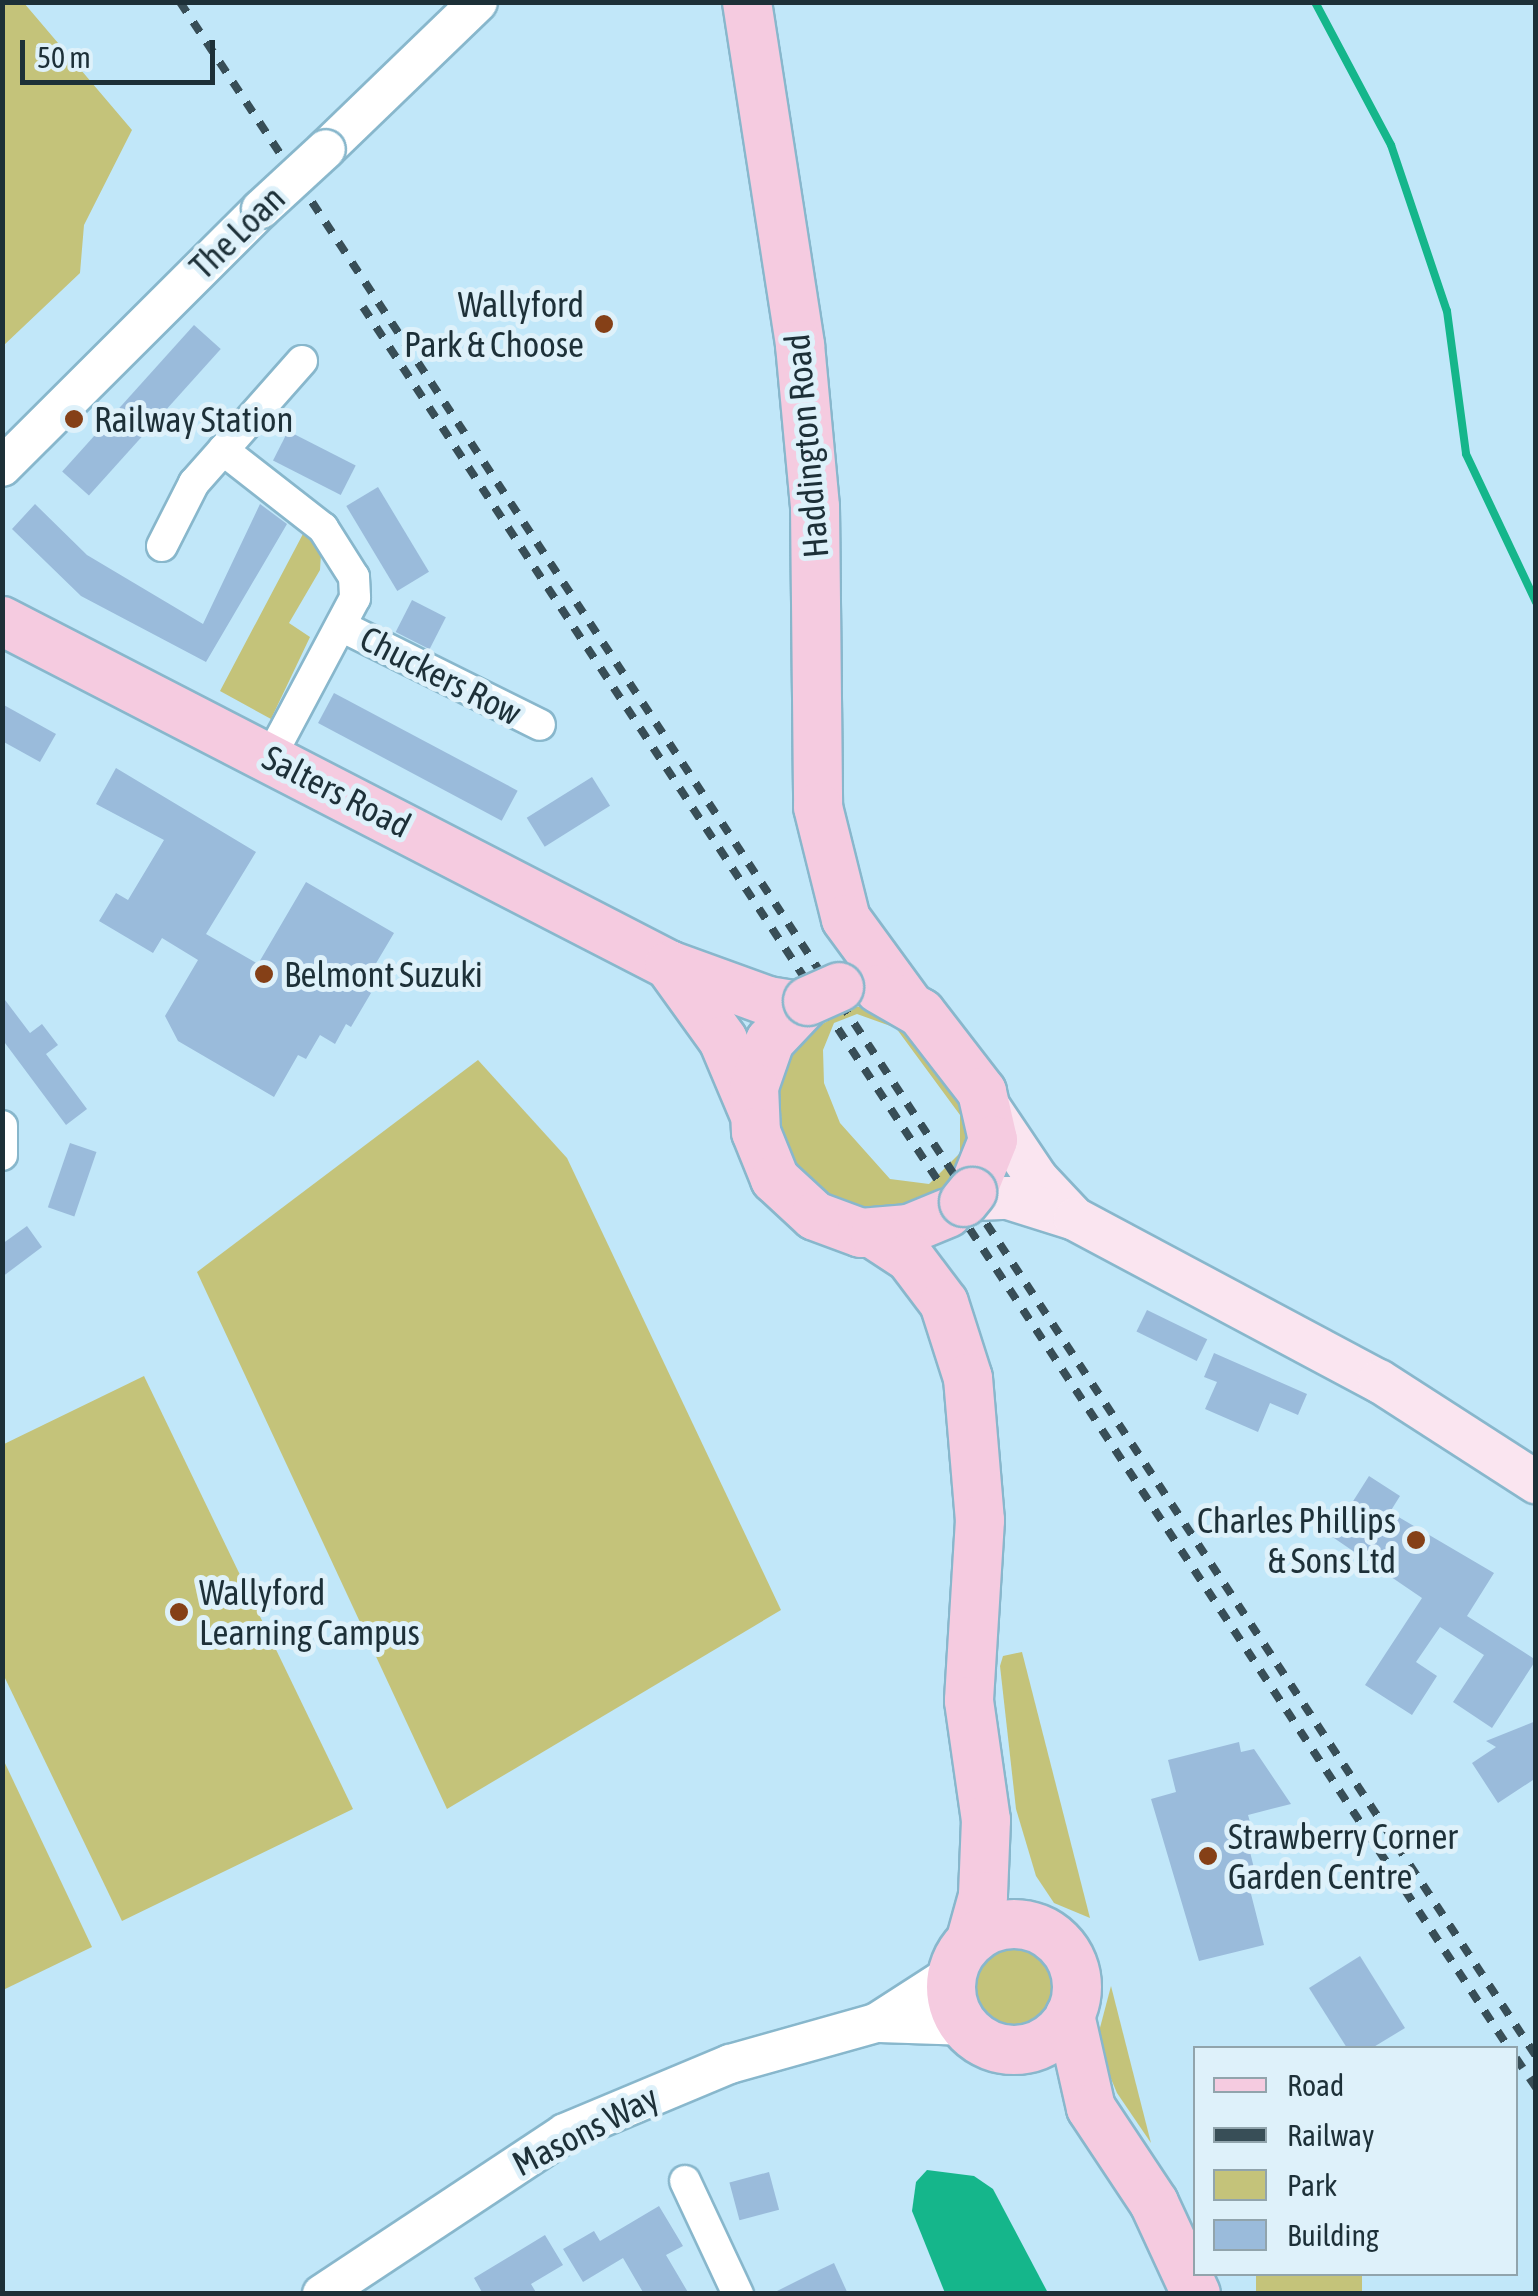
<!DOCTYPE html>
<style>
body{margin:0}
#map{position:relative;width:1538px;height:2296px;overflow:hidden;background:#c1e7f9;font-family:"Asap Condensed",sans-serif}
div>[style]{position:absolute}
.green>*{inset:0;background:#c4c37a;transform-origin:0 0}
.round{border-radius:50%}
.water>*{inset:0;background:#15b68b}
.stream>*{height:8px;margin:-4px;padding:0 4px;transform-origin:4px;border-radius:4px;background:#15b68b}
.building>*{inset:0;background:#9abbdb;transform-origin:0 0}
.roads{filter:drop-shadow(2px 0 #88b7cc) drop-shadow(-2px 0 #88b7cc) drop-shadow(0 2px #88b7cc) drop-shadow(0 -2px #88b7cc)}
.minor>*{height:30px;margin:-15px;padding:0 15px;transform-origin:15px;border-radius:15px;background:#fff}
.tertiary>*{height:38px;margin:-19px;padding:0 19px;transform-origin:19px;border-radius:19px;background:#fff}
.secondary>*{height:42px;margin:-21px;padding:0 21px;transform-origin:21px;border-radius:21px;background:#fae5f0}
.primary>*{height:48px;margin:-24px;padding:0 24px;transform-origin:24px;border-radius:24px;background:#f5cbe0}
.primary>.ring{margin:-24px;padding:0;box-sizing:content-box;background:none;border:48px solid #f5cbe0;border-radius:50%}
.rail>*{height:8px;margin-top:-4px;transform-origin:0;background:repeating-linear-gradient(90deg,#384e57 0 12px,transparent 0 24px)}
.bridges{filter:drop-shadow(2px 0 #88b7cc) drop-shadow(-2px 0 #88b7cc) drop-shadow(0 2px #88b7cc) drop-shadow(0 -2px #88b7cc)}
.tertiary-bridge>*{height:38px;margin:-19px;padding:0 19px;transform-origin:19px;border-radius:19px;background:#fff}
.primary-bridge>*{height:48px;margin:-24px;padding:0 24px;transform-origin:24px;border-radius:24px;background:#f5cbe0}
.dots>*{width:28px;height:28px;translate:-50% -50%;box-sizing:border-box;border:5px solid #def1fa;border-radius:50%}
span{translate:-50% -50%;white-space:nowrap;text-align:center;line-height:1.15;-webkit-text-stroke:10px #def1fa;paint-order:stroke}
.street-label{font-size:35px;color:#1d3038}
.poi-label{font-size:35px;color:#1d3038}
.right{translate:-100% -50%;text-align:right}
.left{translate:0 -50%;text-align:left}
.frame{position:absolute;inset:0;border:5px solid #1d3038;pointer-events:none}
.legend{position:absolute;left:1193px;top:2046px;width:325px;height:230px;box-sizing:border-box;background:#def1fa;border:2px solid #91a4ac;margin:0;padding:12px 18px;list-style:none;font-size:30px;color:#1d3038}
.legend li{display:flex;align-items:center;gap:20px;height:50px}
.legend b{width:50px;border:2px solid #91a4ac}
.scale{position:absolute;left:20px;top:40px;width:195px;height:45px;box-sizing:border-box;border:5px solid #1d3038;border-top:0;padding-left:12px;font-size:30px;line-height:35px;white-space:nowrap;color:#1d3038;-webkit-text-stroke:8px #def1fa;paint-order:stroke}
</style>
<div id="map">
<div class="green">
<div style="clip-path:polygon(3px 2px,24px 3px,132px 130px,84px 225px,80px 273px,3px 346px)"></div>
<div style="clip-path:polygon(304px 532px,321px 554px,320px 570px,289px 623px,310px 637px,271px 719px,220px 691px)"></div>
<div style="clip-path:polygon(evenodd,853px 1006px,879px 1010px,901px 1023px,967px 1116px,970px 1142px,951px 1185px,901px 1212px,863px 1214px,832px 1203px,782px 1153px,774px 1089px,794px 1041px,853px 1006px,857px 1014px,896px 1028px,960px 1115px,960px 1153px,929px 1184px,890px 1179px,840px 1123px,824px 1083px,823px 1050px,834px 1023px,857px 1014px)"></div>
<div style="clip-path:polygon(478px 1060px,567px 1158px,781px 1610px,447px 1809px,197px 1272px)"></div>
<div style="clip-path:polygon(144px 1376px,353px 1809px,122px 1921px,3px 1674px,2px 1445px)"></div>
<div style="clip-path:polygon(1022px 1652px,1090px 1918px,1054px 1903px,1036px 1876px,1016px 1809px,1000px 1666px,1003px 1656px)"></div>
<div style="clip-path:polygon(3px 1759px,92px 1947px,3px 1990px,2px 1990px)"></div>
<div class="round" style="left:974px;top:1945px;width:82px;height:82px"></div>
<div style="clip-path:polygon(1111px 1986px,1151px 2143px,1117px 2093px,1096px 2043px)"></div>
<div style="left:1256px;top:2274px;width:106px;height:20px"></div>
</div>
<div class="water">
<div style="clip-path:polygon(927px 2170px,974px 2176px,993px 2189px,1048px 2293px,945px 2293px,912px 2211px,916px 2182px)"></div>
</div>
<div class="stream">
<div style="left:1315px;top:2px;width:162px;rotate:62deg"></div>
<div style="left:1391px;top:145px;width:175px;rotate:71.4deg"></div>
<div style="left:1447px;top:311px;width:144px;rotate:82.4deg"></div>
<div style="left:1466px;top:454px;width:164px;rotate:64.7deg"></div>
</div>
<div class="building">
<div style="left:194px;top:325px;width:36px;height:197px;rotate:42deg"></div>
<div style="left:288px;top:431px;width:76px;height:33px;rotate:27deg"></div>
<div style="left:378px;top:487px;width:99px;height:37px;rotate:59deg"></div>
<div style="clip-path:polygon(35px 504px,87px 555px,203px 624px,260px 504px,287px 524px,206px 662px,81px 596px,12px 529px)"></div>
<div style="left:412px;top:600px;width:38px;height:36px;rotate:27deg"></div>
<div style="left:334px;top:693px;width:208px;height:34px;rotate:28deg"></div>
<div style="clip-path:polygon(2px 704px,56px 734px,40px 762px,2px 741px)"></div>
<div style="clip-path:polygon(116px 768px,256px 852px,206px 934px,258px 964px,306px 882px,394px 933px,362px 987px,371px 993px,351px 1027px,346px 1024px,335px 1044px,320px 1035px,306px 1059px,298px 1055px,274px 1097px,178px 1041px,165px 1016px,198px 960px,162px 938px,153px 953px,99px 921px,116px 893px,128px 900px,164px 840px,96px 804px)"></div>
<div style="left:592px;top:777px;width:34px;height:77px;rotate:58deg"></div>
<div style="clip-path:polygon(2px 996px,30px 1033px,42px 1024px,58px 1045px,46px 1054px,87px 1109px,66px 1125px,2px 1039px)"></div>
<div style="left:70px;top:1143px;width:28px;height:68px;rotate:19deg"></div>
<div style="clip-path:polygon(27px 1226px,42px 1247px,2px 1277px,2px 1244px)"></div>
<div style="left:1147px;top:1310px;width:67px;height:24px;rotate:26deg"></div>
<div style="clip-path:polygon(1214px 1353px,1307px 1394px,1298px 1415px,1270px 1403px,1258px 1432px,1205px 1409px,1217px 1382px,1204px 1377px)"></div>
<div style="clip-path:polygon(1369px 1476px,1400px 1496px,1390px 1512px,1494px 1573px,1467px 1616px,1536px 1660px,1492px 1728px,1453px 1702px,1484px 1655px,1440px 1627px,1416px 1662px,1437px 1676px,1412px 1715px,1365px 1685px,1422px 1598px,1331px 1536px)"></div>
<div style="clip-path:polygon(1536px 1721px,1536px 1778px,1498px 1803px,1472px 1763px,1496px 1747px,1486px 1741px)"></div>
<div style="clip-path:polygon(1239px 1742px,1241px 1752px,1254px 1749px,1291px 1804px,1248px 1815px,1250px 1822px,1243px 1824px,1259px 1888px,1250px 1890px,1264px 1945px,1199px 1961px,1151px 1799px,1176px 1792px,1168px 1760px)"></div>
<div style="clip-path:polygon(1360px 1956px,1405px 2028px,1372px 2048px,1347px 2048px,1309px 1988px)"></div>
<div style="left:769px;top:2172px;width:39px;height:41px;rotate:75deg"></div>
<div style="clip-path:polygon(659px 2206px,683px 2246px,666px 2255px,689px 2294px,644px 2294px,623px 2258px,583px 2282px,563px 2249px,594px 2231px,600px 2241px)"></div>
<div style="clip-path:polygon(545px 2235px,563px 2265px,531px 2284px,537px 2294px,483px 2294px,474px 2278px)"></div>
<div style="clip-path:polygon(834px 2263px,848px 2294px,771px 2294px,815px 2272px)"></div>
</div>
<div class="roads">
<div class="minor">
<div style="left:223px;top:450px;width:127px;rotate:38deg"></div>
<div style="left:323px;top:528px;width:58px;rotate:57.7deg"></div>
<div style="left:354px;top:577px;width:21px;rotate:87deg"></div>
<div style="left:355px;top:598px;width:181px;rotate:118deg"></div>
<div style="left:162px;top:546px;width:71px;rotate:-63.1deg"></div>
<div style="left:194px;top:483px;width:163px;rotate:-48.5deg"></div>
<div style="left:341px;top:626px;width:222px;rotate:26.4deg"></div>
<div style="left:2px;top:1126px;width:29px;rotate:90deg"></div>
<div style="left:685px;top:2181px;width:125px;rotate:64.9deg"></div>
</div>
<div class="tertiary">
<div style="left:326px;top:149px;width:211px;rotate:-44deg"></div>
<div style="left:2px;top:467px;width:366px;rotate:-44.9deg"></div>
<div style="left:876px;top:2023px;width:89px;rotate:1.9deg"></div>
<div style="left:322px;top:2294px;width:291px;rotate:-33.5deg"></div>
<div style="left:565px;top:2133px;width:179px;rotate:-22.7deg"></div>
<div style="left:730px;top:2064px;width:152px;rotate:-15.7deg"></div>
<div style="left:876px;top:2023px;width:90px;rotate:-32.8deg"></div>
</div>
<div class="secondary">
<div style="left:990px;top:1109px;width:84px;rotate:56.1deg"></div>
<div style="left:1037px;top:1179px;width:50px;rotate:46.6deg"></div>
<div style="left:976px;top:1199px;width:32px;rotate:-2deg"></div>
<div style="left:1008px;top:1198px;width:70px;rotate:17.4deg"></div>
<div style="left:1075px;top:1219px;width:344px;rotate:28.1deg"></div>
<div style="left:1379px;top:1381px;width:187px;rotate:32.8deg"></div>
</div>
<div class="primary">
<div style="left:747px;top:2px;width:347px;rotate:81.2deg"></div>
<div style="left:800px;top:345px;width:163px;rotate:84.7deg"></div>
<div style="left:815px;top:507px;width:300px;rotate:89.4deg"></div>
<div style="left:818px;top:807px;width:115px;rotate:76deg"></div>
<div style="left:846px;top:919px;width:102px;rotate:53.8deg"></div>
<div style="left:2px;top:621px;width:750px;rotate:27.28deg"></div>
<div style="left:669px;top:965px;width:105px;rotate:20deg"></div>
<div style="left:768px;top:1001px;width:33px;rotate:9deg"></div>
<div style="left:669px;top:965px;width:92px;rotate:54.2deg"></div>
<div style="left:723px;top:1040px;width:77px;rotate:67.1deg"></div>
<div style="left:879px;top:989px;width:48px;rotate:29.7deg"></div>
<div style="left:921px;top:1013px;width:100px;rotate:52.3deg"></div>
<div style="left:982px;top:1092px;width:49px;rotate:77.1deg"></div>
<div style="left:993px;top:1140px;width:56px;rotate:112deg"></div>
<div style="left:808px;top:1001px;width:55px;rotate:133.5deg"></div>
<div style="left:770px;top:1041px;width:49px;rotate:109.2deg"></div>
<div style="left:754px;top:1087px;width:45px;rotate:87.5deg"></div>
<div style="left:756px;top:1132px;width:51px;rotate:68deg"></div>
<div style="left:775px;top:1179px;width:54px;rotate:42.8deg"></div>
<div style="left:815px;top:1216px;width:49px;rotate:20.3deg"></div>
<div style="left:861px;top:1233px;width:48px;rotate:-4.8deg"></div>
<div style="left:909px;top:1229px;width:42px;rotate:-22.3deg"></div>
<div style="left:875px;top:1235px;width:42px;rotate:33.3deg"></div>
<div style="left:910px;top:1258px;width:56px;rotate:52.9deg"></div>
<div style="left:944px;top:1303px;width:79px;rotate:72.3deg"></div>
<div style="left:968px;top:1378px;width:143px;rotate:85.2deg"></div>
<div style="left:980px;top:1520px;width:181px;rotate:93.5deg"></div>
<div style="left:969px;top:1701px;width:120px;rotate:81.9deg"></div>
<div style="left:986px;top:1820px;width:76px;rotate:92.3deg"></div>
<div style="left:983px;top:1896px;width:45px;rotate:105.6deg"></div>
<div class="ring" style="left:951px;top:1924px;width:78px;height:78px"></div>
<div style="left:1070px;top:2015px;width:95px;rotate:77.3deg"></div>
<div style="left:1091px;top:2108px;width:114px;rotate:56.4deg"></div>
<div style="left:1154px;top:2203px;width:100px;rotate:65.2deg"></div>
</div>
</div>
<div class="rail">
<div style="left:180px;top:2px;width:2461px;rotate:56.57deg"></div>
<div style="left:363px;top:307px;width:2084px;rotate:56.65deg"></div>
<div style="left:1516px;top:2058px;width:36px;rotate:56deg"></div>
</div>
<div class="bridges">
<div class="tertiary-bridge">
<div style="left:261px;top:209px;width:88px;rotate:-42.7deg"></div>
</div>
<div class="primary-bridge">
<div style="left:808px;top:1001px;width:34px;rotate:-24deg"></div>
<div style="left:964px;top:1202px;width:13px;rotate:-51deg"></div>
</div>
</div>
<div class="dots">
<div style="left:604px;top:324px;background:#854017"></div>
<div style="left:74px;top:419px;background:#854017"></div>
<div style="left:264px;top:974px;background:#854017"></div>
<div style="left:1416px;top:1540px;background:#854017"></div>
<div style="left:179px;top:1612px;background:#854017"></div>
<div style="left:1208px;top:1856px;background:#854017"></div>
</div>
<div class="street-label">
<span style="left:237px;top:232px;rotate:-44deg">The Loan</span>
<span style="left:806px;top:446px;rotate:-95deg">Haddington Road</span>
<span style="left:441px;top:675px;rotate:27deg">Chuckers Row</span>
<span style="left:337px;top:791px;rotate:27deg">Salters Road</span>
<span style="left:585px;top:2130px;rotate:-27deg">Masons Way</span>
</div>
<div class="poi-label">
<span class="right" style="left:584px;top:324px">Wallyford<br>Park &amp; Choose</span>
<span class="left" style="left:94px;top:419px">Railway Station</span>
<span class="left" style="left:284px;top:974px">Belmont Suzuki</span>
<span class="right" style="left:1396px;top:1540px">Charles Phillips<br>&amp; Sons Ltd</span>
<span class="left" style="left:199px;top:1612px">Wallyford<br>Learning Campus</span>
<span class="left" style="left:1228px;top:1856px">Strawberry Corner<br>Garden Centre</span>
</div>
<div class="frame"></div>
<ul class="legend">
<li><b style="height:12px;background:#f5cbe0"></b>Road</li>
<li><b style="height:12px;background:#384e57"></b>Railway</li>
<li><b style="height:28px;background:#c4c37a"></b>Park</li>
<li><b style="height:28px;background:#9abbdb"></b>Building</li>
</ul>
<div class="scale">50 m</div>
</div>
